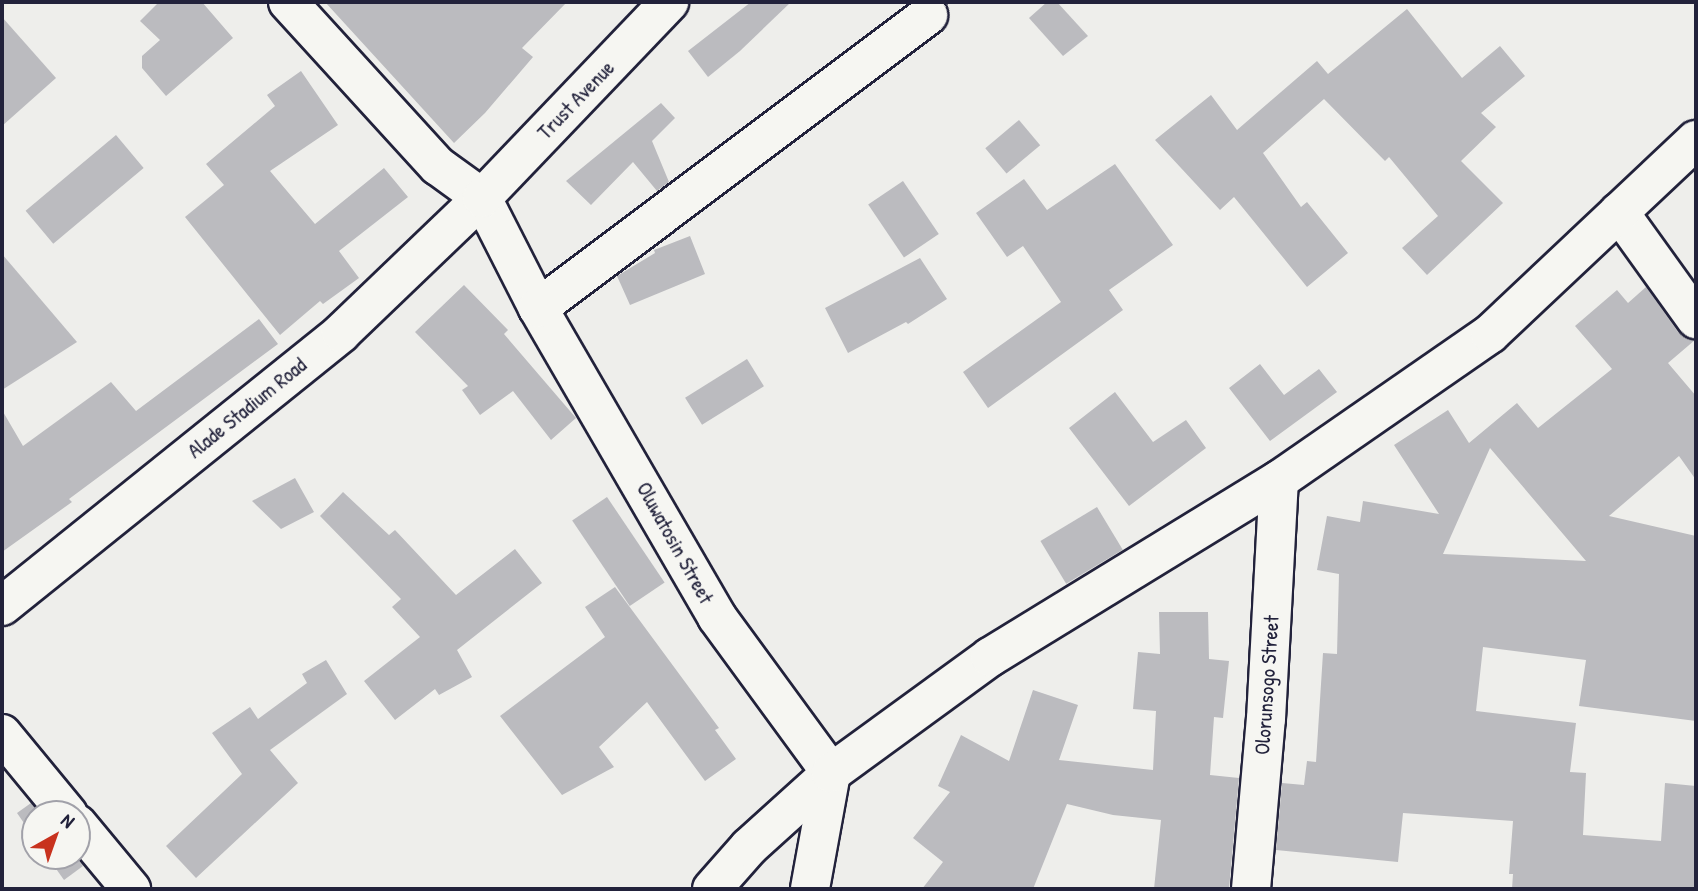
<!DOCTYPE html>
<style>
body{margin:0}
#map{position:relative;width:1698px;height:891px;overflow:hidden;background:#eeeeeb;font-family:"Patrick Hand",sans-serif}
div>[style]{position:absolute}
.building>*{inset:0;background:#bbbbbf;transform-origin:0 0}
.roads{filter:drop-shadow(2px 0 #22223b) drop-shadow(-2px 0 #22223b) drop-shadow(0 2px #22223b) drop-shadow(0 -2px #22223b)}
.minor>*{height:38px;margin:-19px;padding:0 19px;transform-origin:19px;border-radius:19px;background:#f6f6f2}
span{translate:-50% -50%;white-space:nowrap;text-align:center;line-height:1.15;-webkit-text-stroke:5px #f6f6f2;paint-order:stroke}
.street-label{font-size:21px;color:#22223b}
.frame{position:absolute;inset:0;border:4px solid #22223b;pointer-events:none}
.north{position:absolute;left:21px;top:800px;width:70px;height:70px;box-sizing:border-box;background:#f6f6f2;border:2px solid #a1a1a9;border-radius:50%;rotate:40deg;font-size:19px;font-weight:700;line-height:28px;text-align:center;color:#22223b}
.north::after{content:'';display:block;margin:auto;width:24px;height:32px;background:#c8321e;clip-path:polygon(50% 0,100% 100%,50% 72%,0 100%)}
</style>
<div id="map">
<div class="building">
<div style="clip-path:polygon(159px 2px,202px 2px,233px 38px,166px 96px,142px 68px,142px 56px,160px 40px,140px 21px)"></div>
<div style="clip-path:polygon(325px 2px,567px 2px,522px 48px,533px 57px,485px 113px,454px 143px)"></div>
<div style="clip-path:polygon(751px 2px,791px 2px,740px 51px,708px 77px,688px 51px)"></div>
<div style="clip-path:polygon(1047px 2px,1057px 2px,1088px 36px,1063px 56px,1029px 18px)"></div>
<div style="clip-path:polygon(1407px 9px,1462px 78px,1500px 46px,1525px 76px,1481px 113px,1496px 127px,1461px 161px,1503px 203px,1427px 275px,1402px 248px,1438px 216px,1389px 157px,1385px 161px,1324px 99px,1263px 153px,1301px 207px,1307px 202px,1348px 253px,1307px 287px,1234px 197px,1220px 210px,1155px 140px,1211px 95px,1237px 130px,1317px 61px,1328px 74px)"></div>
<div style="clip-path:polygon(2px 17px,56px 78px,2px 126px)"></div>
<div style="clip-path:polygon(301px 71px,338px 125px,270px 171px,315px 224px,384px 168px,408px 197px,339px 251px,359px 278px,323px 304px,320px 301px,280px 335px,185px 217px,224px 185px,206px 164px,275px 106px,267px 95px)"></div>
<div style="clip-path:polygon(661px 103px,675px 118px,652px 141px,669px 182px,657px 191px,633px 162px,591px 205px,566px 181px)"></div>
<div style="left:1019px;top:120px;width:33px;height:44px;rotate:50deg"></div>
<div style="left:116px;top:135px;width:43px;height:118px;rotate:50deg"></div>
<div style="clip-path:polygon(1115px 164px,1173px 245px,1109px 290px,1123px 310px,988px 408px,963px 372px,1061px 302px,1023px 246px,1007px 257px,976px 213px,1024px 179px,1047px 210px)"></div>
<div style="left:903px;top:181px;width:64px;height:42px;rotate:56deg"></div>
<div style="clip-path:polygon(690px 236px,705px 274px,630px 305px,617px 276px,655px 253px,654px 250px)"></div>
<div style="clip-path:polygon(2px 254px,77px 342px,2px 390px)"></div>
<div style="clip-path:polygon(920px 258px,947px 299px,908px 324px,906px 322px,848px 353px,825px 308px)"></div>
<div style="clip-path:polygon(464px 285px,508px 330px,504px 334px,576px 418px,551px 440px,513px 391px,480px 415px,462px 390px,468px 386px,415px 332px)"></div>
<div style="clip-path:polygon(evenodd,1646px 287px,1678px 332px,1695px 340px,1668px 363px,1696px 396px,1696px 480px,1679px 456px,1609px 516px,1696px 536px,1696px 721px,1579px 706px,1586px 660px,1483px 647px,1476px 711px,1576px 723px,1570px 772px,1586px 773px,1583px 835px,1661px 841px,1665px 783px,1696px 786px,1696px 889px,1512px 889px,1513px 874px,1509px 874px,1513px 821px,1403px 813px,1398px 862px,1276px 850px,1282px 783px,1304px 785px,1307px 761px,1316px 762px,1323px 653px,1337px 654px,1339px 574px,1317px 570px,1327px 516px,1360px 522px,1363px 501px,1439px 514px,1394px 445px,1448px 410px,1469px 443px,1517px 403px,1538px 428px,1612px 369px,1575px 326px,1617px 290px,1628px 303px,1646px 287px,1490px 448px,1586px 561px,1443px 554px,1490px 448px)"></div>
<div style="clip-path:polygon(259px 319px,278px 344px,69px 499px,72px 502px,2px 552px,2px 410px,23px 446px,111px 382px,136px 411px)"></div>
<div style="left:747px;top:359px;width:32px;height:73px;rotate:58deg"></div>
<div style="clip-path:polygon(1260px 364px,1284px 395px,1319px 369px,1337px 392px,1270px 441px,1229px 388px)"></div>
<div style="clip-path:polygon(1115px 392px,1153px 442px,1186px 420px,1206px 448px,1129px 506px,1069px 428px)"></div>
<div style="clip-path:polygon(295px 478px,314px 512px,281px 529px,252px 501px)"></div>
<div style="clip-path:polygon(343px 492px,389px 535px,395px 530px,456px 595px,515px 549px,542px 583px,457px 650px,472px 677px,439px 695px,435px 689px,395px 720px,364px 681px,420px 637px,392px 607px,401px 599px,320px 516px)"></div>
<div style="left:607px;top:497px;width:103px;height:42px;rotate:56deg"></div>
<div style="left:1097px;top:507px;width:50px;height:66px;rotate:59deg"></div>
<div style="clip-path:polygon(615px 587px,719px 728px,715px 730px,736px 759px,705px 781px,647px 702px,599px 747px,614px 767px,562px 795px,500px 716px,605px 637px,585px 607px)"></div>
<div style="clip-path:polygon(1159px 612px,1208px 612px,1209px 659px,1229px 661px,1223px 718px,1214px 717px,1210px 775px,1239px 778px,1229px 889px,1154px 889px,1161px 820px,1113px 815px,1067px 804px,1033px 889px,922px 889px,943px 862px,913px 838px,950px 792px,938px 786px,961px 735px,1009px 761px,1033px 690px,1078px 705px,1059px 760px,1153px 770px,1156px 711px,1133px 709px,1138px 652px,1160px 654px)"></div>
<div style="clip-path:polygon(326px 660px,347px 694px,270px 750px,298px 783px,196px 878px,166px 846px,242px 774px,212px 733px,250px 707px,258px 719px,307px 683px,302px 674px)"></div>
<div style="clip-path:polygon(31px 803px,40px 814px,35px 814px,35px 839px,17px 813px)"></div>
<div style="clip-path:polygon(47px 856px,75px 856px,83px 866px,64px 880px)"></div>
</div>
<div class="roads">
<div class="minor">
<div style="left:288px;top:2px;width:222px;rotate:47.6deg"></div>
<div style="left:438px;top:166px;width:54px;rotate:36deg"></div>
<div style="left:482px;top:198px;width:123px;rotate:63deg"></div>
<div style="left:538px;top:308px;width:357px;rotate:59.9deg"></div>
<div style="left:717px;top:617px;width:193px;rotate:53.8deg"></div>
<div style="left:831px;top:773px;width:118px;rotate:100.3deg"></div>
<div style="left:1619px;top:212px;width:132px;rotate:54.3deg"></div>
<div style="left:538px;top:308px;width:488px;rotate:-36.9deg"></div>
<div style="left:2px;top:606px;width:435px;rotate:-38.8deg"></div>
<div style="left:341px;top:333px;width:195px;rotate:-43.8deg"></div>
<div style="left:482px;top:198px;width:271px;rotate:-46.3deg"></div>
<div style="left:2px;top:734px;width:104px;rotate:50.5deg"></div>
<div style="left:77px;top:824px;width:85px;rotate:50.3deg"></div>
<div style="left:712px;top:889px;width:56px;rotate:-48.6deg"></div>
<div style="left:749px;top:847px;width:110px;rotate:-42.1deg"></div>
<div style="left:831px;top:773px;width:197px;rotate:-36.1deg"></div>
<div style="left:990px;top:657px;width:339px;rotate:-31.5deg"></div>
<div style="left:1279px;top:480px;width:257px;rotate:-34.7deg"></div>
<div style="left:1490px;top:334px;width:283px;rotate:-43.3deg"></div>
<div style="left:1251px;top:889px;width:171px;rotate:-85deg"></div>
<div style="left:1266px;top:719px;width:239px;rotate:-86.9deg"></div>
</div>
</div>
<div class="street-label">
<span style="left:576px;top:100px;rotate:-46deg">Trust Avenue</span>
<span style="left:247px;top:408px;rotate:-39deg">Alade Stadium Road</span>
<span style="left:675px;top:543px;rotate:61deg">Oluwatosin Street</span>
<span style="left:1267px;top:685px;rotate:-86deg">Olorunsogo Street</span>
</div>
<div class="frame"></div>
<div class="north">N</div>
</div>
